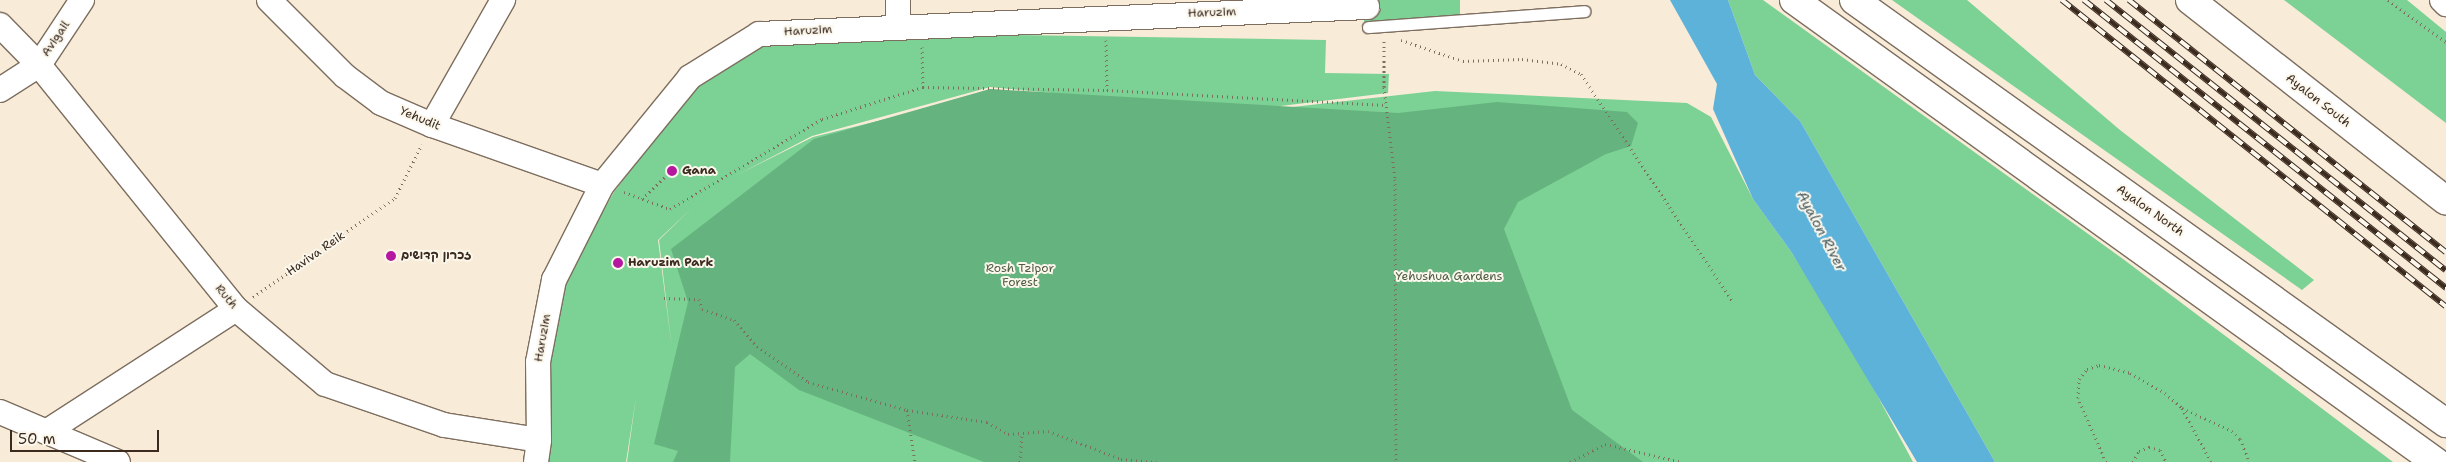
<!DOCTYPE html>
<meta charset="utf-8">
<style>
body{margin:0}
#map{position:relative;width:2446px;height:462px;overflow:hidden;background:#f8ebd8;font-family:"Shantell Sans","Playpen Sans Hebrew",sans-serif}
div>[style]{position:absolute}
.green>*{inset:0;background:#7cd195;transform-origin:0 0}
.forest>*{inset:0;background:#65b37e}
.water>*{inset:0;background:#5db2da}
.path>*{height:3px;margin-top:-1.5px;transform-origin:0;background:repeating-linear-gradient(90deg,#7d6e5f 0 1px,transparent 0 5px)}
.roads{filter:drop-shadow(1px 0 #7d6e5f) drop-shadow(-1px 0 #7d6e5f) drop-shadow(0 1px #7d6e5f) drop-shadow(0 -1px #7d6e5f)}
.service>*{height:11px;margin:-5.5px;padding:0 5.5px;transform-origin:5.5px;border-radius:5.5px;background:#fff}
.minor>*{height:24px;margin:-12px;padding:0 12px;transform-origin:12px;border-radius:12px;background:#fff}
.motorway>*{height:28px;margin:-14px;padding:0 14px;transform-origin:14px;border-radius:14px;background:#fff}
.rail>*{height:5.5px;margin-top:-2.75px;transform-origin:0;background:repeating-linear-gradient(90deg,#fbf7ec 0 11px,#3b2a1e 0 22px);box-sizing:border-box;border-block:1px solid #3b2a1e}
.dots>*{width:14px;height:14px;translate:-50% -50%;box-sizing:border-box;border:2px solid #fbf7ec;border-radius:50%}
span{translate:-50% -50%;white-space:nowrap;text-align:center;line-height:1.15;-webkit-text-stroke:4px #fbf7ec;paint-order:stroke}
.street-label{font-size:12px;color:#3b2a1e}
.poi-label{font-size:12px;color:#3b2a1e;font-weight:700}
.left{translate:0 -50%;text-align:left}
.park-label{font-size:12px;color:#4e5c42}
.water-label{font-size:14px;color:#475a60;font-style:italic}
.scale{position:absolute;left:10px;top:430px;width:149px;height:22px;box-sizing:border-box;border:2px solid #3b2a1e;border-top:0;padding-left:6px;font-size:15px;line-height:18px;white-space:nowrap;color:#3b2a1e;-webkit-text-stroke:4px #fbf7ec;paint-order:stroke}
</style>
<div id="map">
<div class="green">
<div style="left:1364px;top:0;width:96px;height:22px"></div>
<div style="clip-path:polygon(1728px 0,1763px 0,2123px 259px,2393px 462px,1995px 462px,1800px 121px,1755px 75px)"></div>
<div style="clip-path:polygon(1892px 0,1967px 0,2120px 130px,2314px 280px,2302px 290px)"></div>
<div style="clip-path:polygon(2284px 0,2407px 0,2446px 32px,2446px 123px)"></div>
<div style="clip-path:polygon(evenodd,899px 33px,1326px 40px,1325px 73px,1389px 74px,1388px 93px,1240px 111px,990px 87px,812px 136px,735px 176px,813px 137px,991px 93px,1240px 113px,1435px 91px,1687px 103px,1711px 117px,1753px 199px,1792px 253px,1856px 356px,1913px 462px,627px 462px,636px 397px,626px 462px,540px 462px,545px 359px,561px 285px,614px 192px,695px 86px,748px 51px,781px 41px,899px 33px,692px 208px,659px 240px,672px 349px,658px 240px,692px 208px)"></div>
</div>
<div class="forest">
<div style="clip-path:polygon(990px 89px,1398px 113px,1497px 102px,1627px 112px,1638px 123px,1631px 146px,1606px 154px,1518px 202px,1504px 229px,1572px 410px,1643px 462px,984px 462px,799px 390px,750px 354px,735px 367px,730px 462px,673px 462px,678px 451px,654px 444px,688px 302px,671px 249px,814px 139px)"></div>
</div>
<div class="water">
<div style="clip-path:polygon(1670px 0,1728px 0,1755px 75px,1800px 121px,1995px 462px,1917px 462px,1792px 253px,1753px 199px,1713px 109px,1717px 84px)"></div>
</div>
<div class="path">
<div style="left:2388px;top:0;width:72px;rotate:35.9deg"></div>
<div style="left:1106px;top:40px;width:50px;rotate:88.9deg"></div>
<div style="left:1401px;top:40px;width:65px;rotate:18.7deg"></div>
<div style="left:1463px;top:61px;width:59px;rotate:-1.9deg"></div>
<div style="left:1522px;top:59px;width:39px;rotate:7deg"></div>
<div style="left:1561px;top:64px;width:22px;rotate:27deg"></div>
<div style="left:1581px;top:74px;width:274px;rotate:56.3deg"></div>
<div style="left:1384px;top:41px;width:46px;rotate:90deg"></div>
<div style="left:1384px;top:87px;width:93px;rotate:83.2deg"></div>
<div style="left:1395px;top:179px;width:283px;rotate:89.8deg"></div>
<div style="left:922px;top:47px;width:40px;rotate:88.6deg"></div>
<div style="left:624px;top:192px;width:49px;rotate:20.3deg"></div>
<div style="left:670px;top:209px;width:177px;rotate:-30.6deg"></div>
<div style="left:822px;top:119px;width:106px;rotate:-17.6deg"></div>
<div style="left:923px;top:87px;width:184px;rotate:0.9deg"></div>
<div style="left:1107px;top:90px;width:279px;rotate:3.1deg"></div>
<div style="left:642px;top:199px;width:37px;rotate:-44deg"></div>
<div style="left:253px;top:297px;width:173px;rotate:-34.9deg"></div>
<div style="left:395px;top:198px;width:60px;rotate:-63.4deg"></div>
<div style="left:664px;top:298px;width:35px;rotate:2deg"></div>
<div style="left:699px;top:299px;width:10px;rotate:73deg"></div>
<div style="left:702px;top:309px;width:34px;rotate:19deg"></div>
<div style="left:734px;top:320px;width:35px;rotate:49deg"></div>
<div style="left:757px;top:346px;width:62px;rotate:35.2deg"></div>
<div style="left:808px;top:382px;width:103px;rotate:15.8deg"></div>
<div style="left:907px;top:410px;width:81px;rotate:8.5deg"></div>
<div style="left:987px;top:422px;width:24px;rotate:30deg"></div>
<div style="left:1008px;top:434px;width:40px;rotate:-4.3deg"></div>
<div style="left:1048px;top:431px;width:78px;rotate:21deg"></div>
<div style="left:1121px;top:459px;width:36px;rotate:5deg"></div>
<div style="left:2182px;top:408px;width:55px;rotate:24.7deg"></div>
<div style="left:2232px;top:431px;width:11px;rotate:45deg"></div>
<div style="left:2240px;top:439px;width:25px;rotate:67deg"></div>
<div style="left:907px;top:410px;width:53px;rotate:81.3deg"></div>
<div style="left:1020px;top:462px;width:29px;rotate:-86deg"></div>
<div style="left:1570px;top:462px;width:39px;rotate:-27deg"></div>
<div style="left:1605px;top:444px;width:78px;rotate:13.3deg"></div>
<div style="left:2106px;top:462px;width:70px;rotate:-113.6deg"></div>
<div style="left:2078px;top:398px;width:19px;rotate:-87deg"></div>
<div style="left:2079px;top:379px;width:13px;rotate:-51deg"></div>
<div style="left:2087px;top:369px;width:13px;rotate:-18deg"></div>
<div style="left:2099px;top:365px;width:32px;rotate:14deg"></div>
<div style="left:2130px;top:373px;width:40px;rotate:29.7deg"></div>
<div style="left:2165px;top:393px;width:23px;rotate:41deg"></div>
<div style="left:2182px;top:408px;width:61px;rotate:61.8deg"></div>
<div style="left:2133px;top:462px;width:13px;rotate:-61deg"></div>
<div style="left:2139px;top:451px;width:11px;rotate:-22deg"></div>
<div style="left:2149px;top:447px;width:11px;rotate:15deg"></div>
<div style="left:2160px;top:450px;width:13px;rotate:63deg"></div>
</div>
<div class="roads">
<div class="service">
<div style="left:1368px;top:27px;width:217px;rotate:-4.2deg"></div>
</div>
<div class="minor">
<div style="left:269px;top:0;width:107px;rotate:45deg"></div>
<div style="left:345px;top:76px;width:45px;rotate:36.9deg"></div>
<div style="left:381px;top:103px;width:56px;rotate:23.3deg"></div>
<div style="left:432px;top:125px;width:180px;rotate:19.4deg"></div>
<div style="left:898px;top:0;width:27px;rotate:90deg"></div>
<div style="left:2442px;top:0;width:6px;rotate:45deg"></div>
<div style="left:0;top:25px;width:56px;rotate:45.7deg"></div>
<div style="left:39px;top:65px;width:314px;rotate:51.1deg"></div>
<div style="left:236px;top:309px;width:116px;rotate:40.1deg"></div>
<div style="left:325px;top:384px;width:126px;rotate:19deg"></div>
<div style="left:444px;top:425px;width:96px;rotate:9deg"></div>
<div style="left:0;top:90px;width:46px;rotate:-32.7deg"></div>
<div style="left:39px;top:65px;width:78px;rotate:-56.5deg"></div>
<div style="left:432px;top:125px;width:144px;rotate:-60.4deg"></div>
<div style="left:0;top:412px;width:128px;rotate:23deg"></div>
<div style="left:46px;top:432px;width:226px;rotate:-32.9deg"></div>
<div style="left:536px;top:462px;width:22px;rotate:-82deg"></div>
<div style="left:539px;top:440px;width:78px;rotate:-90.7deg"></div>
<div style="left:538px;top:362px;width:84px;rotate:-79deg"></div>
<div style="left:554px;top:280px;width:106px;rotate:-63.2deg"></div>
<div style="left:602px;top:185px;width:139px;rotate:-50.8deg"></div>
<div style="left:690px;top:77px;width:81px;rotate:-31.9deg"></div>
<div style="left:759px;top:34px;width:609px;rotate:-2.54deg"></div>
</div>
<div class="motorway">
<div style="left:1794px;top:0;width:791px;rotate:35.74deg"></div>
<div style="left:1854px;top:0;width:728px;rotate:35.55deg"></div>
<div style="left:2190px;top:0;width:325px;rotate:38.1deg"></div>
</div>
</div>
<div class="rail">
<div style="left:2062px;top:0;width:491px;rotate:38.6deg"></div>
<div style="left:2084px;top:0;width:463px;rotate:38.5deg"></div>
<div style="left:2106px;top:0;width:434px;rotate:38.5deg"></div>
<div style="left:2129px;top:0;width:405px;rotate:38.5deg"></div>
</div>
<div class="dots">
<div style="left:672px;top:171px;background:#b5179e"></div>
<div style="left:391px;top:256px;background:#b5179e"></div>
<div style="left:618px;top:263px;background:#b5179e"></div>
</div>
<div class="street-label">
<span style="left:1212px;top:13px;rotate:-2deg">Haruzim</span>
<span style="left:808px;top:31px;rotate:-3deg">Haruzim</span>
<span style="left:56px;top:39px;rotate:-56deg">Avigail</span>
<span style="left:2318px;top:101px;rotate:38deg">Ayalon South</span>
<span style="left:420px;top:119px;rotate:22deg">Yehudit</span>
<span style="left:2150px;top:211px;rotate:35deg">Ayalon North</span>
<span style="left:316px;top:254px;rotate:-35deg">Haviva Reik</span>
<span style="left:226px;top:297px;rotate:50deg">Ruth</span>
<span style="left:543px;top:338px;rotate:-80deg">Haruzim</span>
</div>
<div class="poi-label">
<span class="left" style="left:682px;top:171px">Gana</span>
<span class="left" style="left:401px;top:256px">זכרון קדושים</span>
<span class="left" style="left:628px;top:263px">Haruzim Park</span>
</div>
<div class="park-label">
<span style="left:1020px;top:276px">Rosh Tzipor<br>Forest</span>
<span style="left:1449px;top:277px">Yehushua Gardens</span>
</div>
<div class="water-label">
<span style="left:1822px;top:231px;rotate:62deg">Ayalon River</span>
</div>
<div class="scale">50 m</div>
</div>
